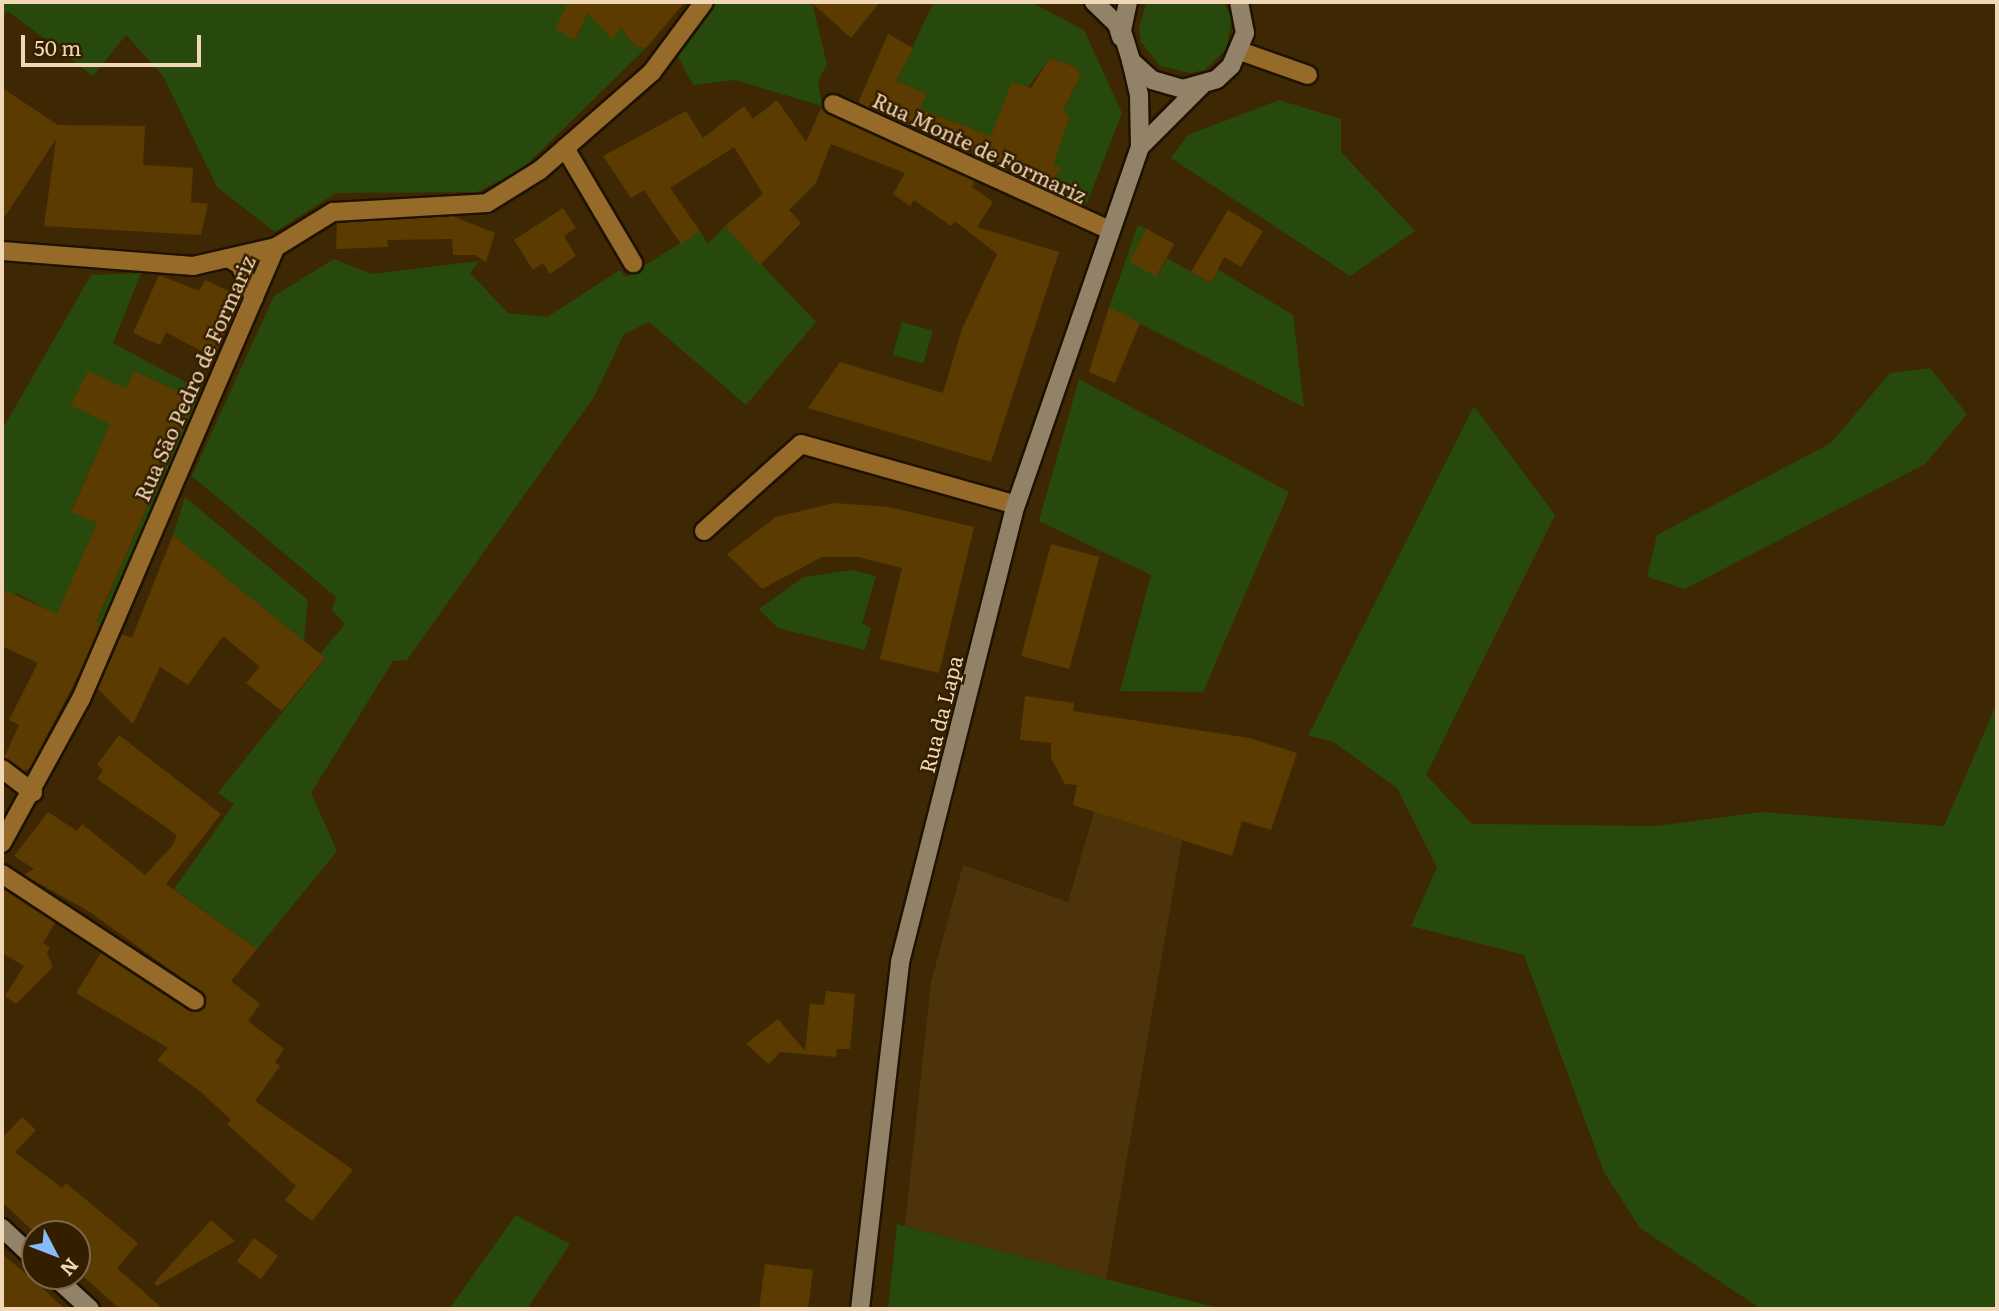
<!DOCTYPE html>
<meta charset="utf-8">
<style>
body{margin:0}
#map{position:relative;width:1999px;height:1311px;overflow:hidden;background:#3e2804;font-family:Literata,serif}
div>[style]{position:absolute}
.built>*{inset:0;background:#4c330a}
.green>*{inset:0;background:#28490c;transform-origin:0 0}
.building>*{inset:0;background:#5c3b01;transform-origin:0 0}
.roads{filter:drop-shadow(2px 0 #1f1201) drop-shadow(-2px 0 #1f1201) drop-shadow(0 2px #1f1201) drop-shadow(0 -2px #1f1201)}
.minor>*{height:18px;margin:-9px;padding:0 9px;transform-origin:9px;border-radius:9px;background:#966b2a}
.secondary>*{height:18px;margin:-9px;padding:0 9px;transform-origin:9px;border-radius:9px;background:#918268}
span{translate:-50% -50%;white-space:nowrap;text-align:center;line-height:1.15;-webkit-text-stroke:5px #331e00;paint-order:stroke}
.street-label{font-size:21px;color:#efd7b8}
.frame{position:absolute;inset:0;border:4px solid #efd7b8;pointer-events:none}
.north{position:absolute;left:21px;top:1220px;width:70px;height:70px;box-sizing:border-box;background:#331e00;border:2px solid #7e684a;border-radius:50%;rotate:132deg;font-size:19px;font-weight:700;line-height:28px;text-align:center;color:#efd7b8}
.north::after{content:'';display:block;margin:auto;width:24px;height:32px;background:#87bbfb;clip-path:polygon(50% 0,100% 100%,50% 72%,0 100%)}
.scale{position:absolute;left:21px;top:35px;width:180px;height:32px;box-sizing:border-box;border:4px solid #efd7b8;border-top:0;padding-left:9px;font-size:21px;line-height:24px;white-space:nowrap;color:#efd7b8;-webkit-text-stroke:5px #331e00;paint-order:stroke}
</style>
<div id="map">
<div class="built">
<div style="clip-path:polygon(1094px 812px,1182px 840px,1106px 1279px,905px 1226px,931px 982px,963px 865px,1068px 902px)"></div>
</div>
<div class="green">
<div style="clip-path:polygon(2px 2px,568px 2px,556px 28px,575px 40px,594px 2px,620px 2px,598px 23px,613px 39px,621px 28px,635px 46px,646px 48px,521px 170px,477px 192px,336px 193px,275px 232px,217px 187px,163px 76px,126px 35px,93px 76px,8px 11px,2px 18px)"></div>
<div style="clip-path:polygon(713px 2px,812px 2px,827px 64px,818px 81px,822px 106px,735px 80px,693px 85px,678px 57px,681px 43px)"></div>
<div style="clip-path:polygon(934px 2px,1030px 2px,1084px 30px,1122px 113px,1087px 203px,1049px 185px,1061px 168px,1053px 165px,1070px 116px,1063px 112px,1081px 74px,1075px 67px,1050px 58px,991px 136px,920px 109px,927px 94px,896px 81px)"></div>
<div style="clip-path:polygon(1147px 2px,1224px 2px,1232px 20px,1226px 49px,1205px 70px,1190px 73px,1160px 66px,1141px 42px,1139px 26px)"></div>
<div style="clip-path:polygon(1279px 100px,1341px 119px,1341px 152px,1415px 231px,1350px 276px,1171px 158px,1188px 135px)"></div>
<div style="clip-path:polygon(1138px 225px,1147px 229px,1134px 263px,1157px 276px,1167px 258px,1210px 283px,1217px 269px,1293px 315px,1304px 407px,1109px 308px)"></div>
<div style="clip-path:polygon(725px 226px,816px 322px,746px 405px,649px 322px,624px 334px,594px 397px,407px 660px,393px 661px,311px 793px,337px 851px,257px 949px,174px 889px,234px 804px,218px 793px,325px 659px,320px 654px,345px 624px,332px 610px,336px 597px,192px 476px,274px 296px,334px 259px,372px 274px,479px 261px,470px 273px,508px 313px,547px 317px,620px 270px,626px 277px,700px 231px,708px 244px)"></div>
<div style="clip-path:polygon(141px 273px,113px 343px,204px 392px,100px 633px,93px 630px,195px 399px,134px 371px,71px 511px,97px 523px,57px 615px,17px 593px,2px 621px,2px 430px,91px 275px)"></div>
<div style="left:902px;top:322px;width:32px;height:34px;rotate:16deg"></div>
<div style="clip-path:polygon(1930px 368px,1967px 414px,1925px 464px,1685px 589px,1647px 577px,1657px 535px,1831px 443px,1890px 373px)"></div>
<div style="clip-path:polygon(1079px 379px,1289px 492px,1203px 692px,1120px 691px,1151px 575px,1039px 521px)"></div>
<div style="clip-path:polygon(1474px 406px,1555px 515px,1426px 775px,1472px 824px,1657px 826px,1762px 812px,1944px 826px,1997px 703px,1997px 1309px,1761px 1309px,1640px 1228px,1604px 1172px,1524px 955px,1411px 926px,1437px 867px,1397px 788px,1332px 741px,1308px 736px)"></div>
<div style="clip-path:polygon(185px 497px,308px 600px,304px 641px,173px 535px)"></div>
<div style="clip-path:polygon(852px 570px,876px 576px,862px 624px,871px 628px,865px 650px,778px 628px,759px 609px,804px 577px)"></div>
<div style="clip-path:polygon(516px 1215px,570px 1244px,527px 1309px,449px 1309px)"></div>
<div style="clip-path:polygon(897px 1224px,1106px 1279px,1222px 1309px,888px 1309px)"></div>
</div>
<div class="building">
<div style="clip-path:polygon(568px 2px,685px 2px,646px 48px,635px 46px,621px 28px,612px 40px,588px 13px,575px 40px,555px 29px)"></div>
<div style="clip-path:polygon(811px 2px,880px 2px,851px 38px)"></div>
<div style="clip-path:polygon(888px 34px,913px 48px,896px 81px,927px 94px,920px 109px,991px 136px,1012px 82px,1031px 88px,1050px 58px,1075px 67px,1081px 74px,1063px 111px,1070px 116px,1053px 165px,1062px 167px,1049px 185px,858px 103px)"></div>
<div style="clip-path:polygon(2px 88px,58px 125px,145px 126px,143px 165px,193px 168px,191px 202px,208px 204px,201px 235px,44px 226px,56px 139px,2px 221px)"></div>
<div style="clip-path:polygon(777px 100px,806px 142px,822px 106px,828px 114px,975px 181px,972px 187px,993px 202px,977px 227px,1059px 252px,991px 462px,808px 408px,840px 362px,943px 393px,962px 329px,997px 254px,955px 221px,951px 226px,914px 200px,910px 206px,893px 194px,905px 173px,831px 144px,816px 183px,789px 210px,801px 223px,760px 265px,725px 226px,763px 194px,734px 147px,670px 188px,700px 231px,681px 244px,644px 190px,631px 198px,603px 156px,686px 111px,703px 138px,744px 106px,753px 119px)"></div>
<div style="clip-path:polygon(563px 208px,576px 228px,564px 236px,576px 256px,550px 274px,543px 263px,533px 270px,514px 240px)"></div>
<div style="clip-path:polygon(1228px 210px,1263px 231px,1241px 267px,1224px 257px,1211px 283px,1191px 272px)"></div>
<div style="clip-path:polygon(452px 216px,495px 233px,486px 262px,475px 255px,453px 255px,452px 239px,387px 240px,388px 247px,336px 249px,337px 223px)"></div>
<div style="left:1147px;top:229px;width:31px;height:37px;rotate:29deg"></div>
<div style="clip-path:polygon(159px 275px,199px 291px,205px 280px,239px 296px,214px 358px,166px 332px,160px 345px,133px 333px)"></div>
<div style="clip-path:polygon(1109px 307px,1140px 323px,1115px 383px,1089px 372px)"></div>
<div style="clip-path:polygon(88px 371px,126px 389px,134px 371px,195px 399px,96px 622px,101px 624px,80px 672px,30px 768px,23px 771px,4px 758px,19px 725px,9px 720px,38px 663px,2px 646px,2px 589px,57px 614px,97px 523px,71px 512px,110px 424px,71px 405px)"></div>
<div style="clip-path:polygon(834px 503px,889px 507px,974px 527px,939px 673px,880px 659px,902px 568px,858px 557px,822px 557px,762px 589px,727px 554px,776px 517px)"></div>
<div style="clip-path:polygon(173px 535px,325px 658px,282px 711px,246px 683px,260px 667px,223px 636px,188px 685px,160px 667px,133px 724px,98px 689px,122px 634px,132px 638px)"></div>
<div style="left:1051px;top:544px;width:50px;height:116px;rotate:15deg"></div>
<div style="clip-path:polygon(1025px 696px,1074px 703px,1073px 711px,1249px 738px,1297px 753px,1271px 830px,1242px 821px,1232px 856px,1073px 805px,1077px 785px,1065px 784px,1051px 758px,1051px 743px,1020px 740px)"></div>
<div style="clip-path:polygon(119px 735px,221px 814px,166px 884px,257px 949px,231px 981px,260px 1004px,248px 1021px,284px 1049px,275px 1062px,280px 1066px,255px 1101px,353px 1170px,312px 1221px,285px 1200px,296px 1186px,227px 1124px,231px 1120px,201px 1092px,157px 1060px,168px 1048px,76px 993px,101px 953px,189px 1011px,204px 1008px,205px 995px,90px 912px,24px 875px,34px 869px,14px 856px,48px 812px,77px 831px,82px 824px,145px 875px,172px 846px,177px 835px,97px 779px,103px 770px,97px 765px)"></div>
<div style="clip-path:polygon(2px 887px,55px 923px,43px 943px,50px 948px,47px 953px,53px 967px,16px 1004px,5px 996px,24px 966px,2px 953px)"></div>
<div style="clip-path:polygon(826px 991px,855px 994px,850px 1049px,837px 1049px,836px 1057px,780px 1052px,769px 1064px,746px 1044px,778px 1019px,805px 1051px,810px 1004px,824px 1005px)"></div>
<div style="clip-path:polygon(22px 1117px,36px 1130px,15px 1152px,62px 1188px,66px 1183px,138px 1243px,117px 1268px,163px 1309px,120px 1309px,77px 1271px,77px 1234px,36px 1234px,2px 1202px,2px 1138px)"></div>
<div style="clip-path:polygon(211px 1220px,235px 1241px,157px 1286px,154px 1283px)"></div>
<div style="left:254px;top:1238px;width:30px;height:29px;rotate:37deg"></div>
<div style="clip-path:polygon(2px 1254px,36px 1282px,65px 1309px,2px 1309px)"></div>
<div style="clip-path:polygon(765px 1264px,813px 1270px,808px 1309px,759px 1309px)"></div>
</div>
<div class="roads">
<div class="minor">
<div style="left:1240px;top:51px;width:72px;rotate:19.4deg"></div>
<div style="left:833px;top:104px;width:303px;rotate:24.5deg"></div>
<div style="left:565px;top:148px;width:134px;rotate:59.4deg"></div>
<div style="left:2px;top:251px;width:192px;rotate:4.5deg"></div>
<div style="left:193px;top:266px;width:85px;rotate:-12.9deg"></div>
<div style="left:228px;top:258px;width:14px;rotate:30deg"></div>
<div style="left:240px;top:265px;width:36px;rotate:67deg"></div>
<div style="left:704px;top:531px;width:130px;rotate:-41.9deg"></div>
<div style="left:801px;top:444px;width:223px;rotate:15.8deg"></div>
<div style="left:2px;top:769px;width:39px;rotate:37deg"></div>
<div style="left:2px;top:843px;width:164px;rotate:-61.3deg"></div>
<div style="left:81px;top:699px;width:492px;rotate:-66.7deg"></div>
<div style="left:276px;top:247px;width:67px;rotate:-31.6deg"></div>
<div style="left:333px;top:212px;width:154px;rotate:-3.3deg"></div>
<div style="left:487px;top:203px;width:62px;rotate:-31.9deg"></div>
<div style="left:540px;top:170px;width:149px;rotate:-41.2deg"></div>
<div style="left:652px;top:72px;width:87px;rotate:-53.4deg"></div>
<div style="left:2px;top:874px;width:231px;rotate:33.3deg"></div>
</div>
<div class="secondary">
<div style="left:1094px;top:2px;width:32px;rotate:44deg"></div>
<div style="left:1117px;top:24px;width:14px;rotate:73deg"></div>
<div style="left:1128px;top:2px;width:30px;rotate:102deg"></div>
<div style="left:1122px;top:31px;width:31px;rotate:73deg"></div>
<div style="left:1131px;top:61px;width:28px;rotate:42deg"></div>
<div style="left:1152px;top:80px;width:32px;rotate:16deg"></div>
<div style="left:1183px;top:89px;width:35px;rotate:-16deg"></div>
<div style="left:1217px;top:79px;width:19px;rotate:-43deg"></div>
<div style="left:1231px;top:66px;width:36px;rotate:-67deg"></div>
<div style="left:1245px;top:33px;width:32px;rotate:-101deg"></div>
<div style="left:1140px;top:147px;width:86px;rotate:-45deg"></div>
<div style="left:2px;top:1228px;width:45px;rotate:43.2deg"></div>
<div style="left:54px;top:1276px;width:49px;rotate:42.5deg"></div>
<div style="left:860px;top:1309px;width:349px;rotate:-83.4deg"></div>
<div style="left:900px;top:962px;width:471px;rotate:-75.8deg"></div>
<div style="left:1016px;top:505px;width:379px;rotate:-70.9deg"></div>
<div style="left:1140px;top:147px;width:52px;rotate:-91.1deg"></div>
<div style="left:1139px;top:95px;width:35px;rotate:-103deg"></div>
</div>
</div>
<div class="street-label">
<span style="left:980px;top:147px;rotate:25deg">Rua Monte de Formariz</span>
<span style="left:194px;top:378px;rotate:-66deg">Rua São Pedro de Formariz</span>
<span style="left:940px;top:714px;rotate:-76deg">Rua da Lapa</span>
</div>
<div class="frame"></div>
<div class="north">N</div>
<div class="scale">50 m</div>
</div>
